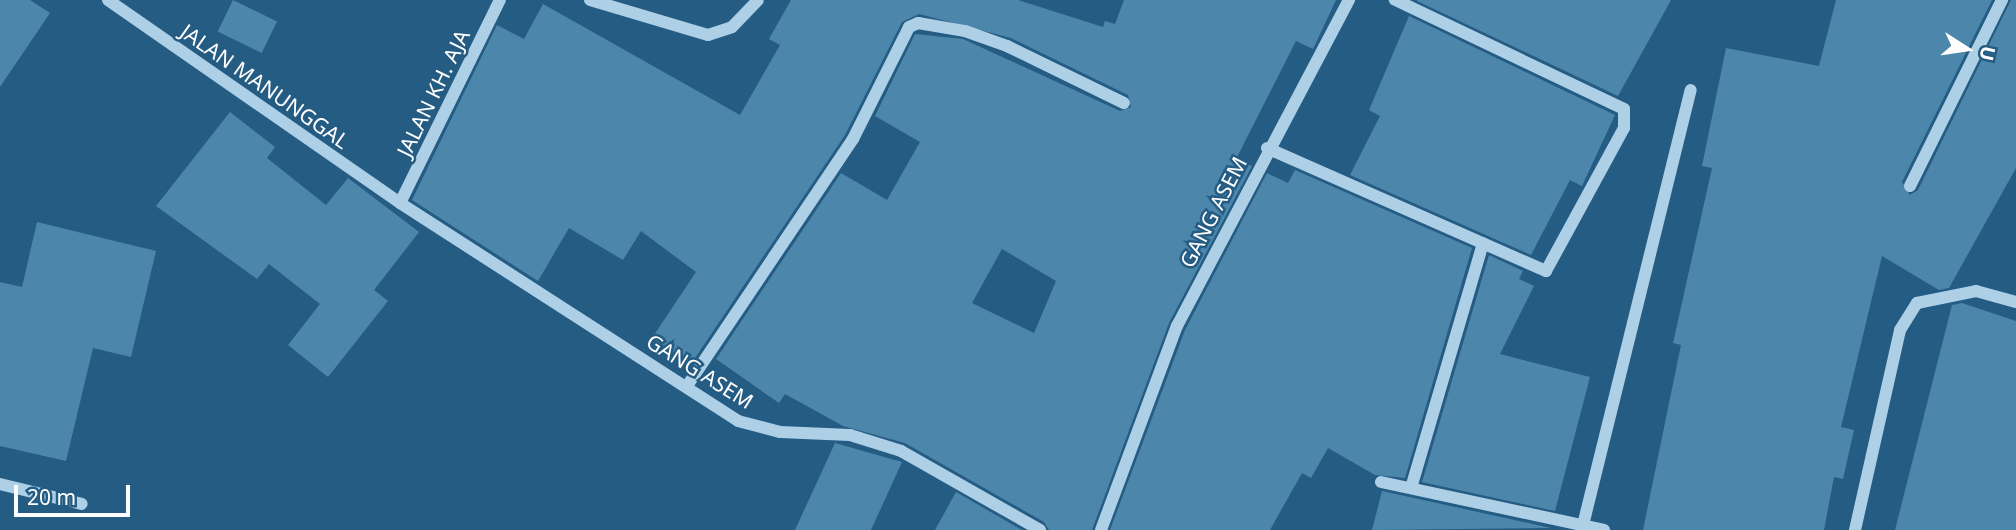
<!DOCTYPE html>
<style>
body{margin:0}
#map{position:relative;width:2016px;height:530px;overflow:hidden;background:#255c83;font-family:"Noto Sans",sans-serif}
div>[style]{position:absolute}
.building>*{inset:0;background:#4d86ab;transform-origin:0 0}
.minor>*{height:12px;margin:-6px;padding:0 6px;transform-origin:6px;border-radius:6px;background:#add0e7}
span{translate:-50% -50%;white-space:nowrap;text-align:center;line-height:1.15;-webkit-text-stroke:5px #255c83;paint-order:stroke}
.street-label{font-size:21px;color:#fff}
.north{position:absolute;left:1932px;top:14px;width:70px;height:70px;-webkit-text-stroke:5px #255c83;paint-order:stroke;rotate:102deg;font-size:19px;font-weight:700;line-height:28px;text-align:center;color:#fff}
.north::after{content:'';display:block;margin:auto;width:24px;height:32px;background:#fff;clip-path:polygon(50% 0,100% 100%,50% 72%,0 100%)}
.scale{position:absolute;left:14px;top:485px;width:116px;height:32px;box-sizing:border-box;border:4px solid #fff;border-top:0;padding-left:9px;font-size:21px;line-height:24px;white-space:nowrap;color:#fff;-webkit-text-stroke:5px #255c83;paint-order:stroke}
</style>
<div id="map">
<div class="building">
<div style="clip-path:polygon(0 0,30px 0,50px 13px,0 87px)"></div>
<div style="left:233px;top:0;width:49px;height:35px;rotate:26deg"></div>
<div style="clip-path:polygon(evenodd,791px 0,1018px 0,1103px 27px,1105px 21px,1115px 24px,1124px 0,1336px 0,1313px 49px,1296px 41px,1236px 159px,1252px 166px,1169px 323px,1092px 530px,1049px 530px,1044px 522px,905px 443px,843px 426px,785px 394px,779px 403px,716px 359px,841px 173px,887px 200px,920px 142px,875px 116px,915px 34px,963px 39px,1120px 111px,1131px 107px,1128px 95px,1011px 38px,919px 14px,902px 22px,845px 135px,689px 367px,650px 341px,696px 272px,641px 231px,623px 260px,569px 228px,538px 281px,412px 200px,497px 25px,524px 39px,543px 4px,740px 115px,780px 45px,769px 39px,791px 0,1002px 249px,1056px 281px,1034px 333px,972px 303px,1002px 249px)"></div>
<div style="clip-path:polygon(1671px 0,1618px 96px,1417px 1px,1417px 0)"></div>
<div style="clip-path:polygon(1836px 0,1992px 0,1902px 182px,1910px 195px,1918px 190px,2011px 0,2016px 0,2016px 168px,1949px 288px,1939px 290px,1882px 256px,1841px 427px,1854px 430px,1843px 479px,1834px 477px,1824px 530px,1643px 530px,1681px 345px,1673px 343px,1712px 168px,1702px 166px,1726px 48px,1819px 66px)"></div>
<div style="clip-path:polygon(1409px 16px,1615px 115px,1582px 186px,1570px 180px,1531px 255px,1350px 175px,1380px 116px,1369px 110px)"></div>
<div style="clip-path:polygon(230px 112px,275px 147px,267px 158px,326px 205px,348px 178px,419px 232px,374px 290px,388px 301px,328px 377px,288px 345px,320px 304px,269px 264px,257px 279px,156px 206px)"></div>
<div style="clip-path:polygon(1295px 170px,1472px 248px,1405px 478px,1375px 475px,1328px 448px,1311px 478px,1302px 473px,1270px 530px,1110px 530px,1185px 330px,1267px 173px,1288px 183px)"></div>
<div style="clip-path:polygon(37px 222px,156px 251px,131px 357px,93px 348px,66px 461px,0 446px,0 282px,22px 287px)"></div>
<div style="clip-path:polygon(1489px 255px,1523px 271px,1519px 279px,1534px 286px,1500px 354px,1590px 377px,1555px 511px,1422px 482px)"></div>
<div style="clip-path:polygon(1962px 303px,2016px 321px,2016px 530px,1895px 530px,1952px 305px)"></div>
<div style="clip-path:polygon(835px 443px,902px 462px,871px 530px,795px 530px)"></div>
<div style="clip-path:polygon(1382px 491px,1551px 528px,1372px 530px)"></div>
<div style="clip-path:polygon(956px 492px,1022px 530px,935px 530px)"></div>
</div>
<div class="minor">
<div style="left:108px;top:0;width:356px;rotate:34.8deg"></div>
<div style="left:400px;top:203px;width:402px;rotate:32.8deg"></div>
<div style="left:738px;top:421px;width:43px;rotate:14.7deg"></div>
<div style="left:780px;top:432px;width:70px;rotate:2.5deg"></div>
<div style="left:850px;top:435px;width:53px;rotate:17.4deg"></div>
<div style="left:901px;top:451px;width:160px;rotate:29.6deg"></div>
<div style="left:590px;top:0;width:123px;rotate:16.5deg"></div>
<div style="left:708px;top:35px;width:25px;rotate:-18deg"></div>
<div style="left:732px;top:27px;width:37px;rotate:-46deg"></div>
<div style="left:1267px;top:148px;width:305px;rotate:23.8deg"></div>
<div style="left:1546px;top:271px;width:163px;rotate:-61.4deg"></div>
<div style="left:1624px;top:128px;width:19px;rotate:-90deg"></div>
<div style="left:1624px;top:109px;width:254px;rotate:-154.5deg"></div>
<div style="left:1910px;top:186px;width:208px;rotate:-63.7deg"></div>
<div style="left:400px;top:203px;width:226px;rotate:-63.8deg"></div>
<div style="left:687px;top:386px;width:298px;rotate:-56.1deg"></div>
<div style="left:853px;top:139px;width:125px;rotate:-63.4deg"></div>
<div style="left:909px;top:27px;width:10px;rotate:-24deg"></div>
<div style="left:918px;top:23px;width:48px;rotate:9.7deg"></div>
<div style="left:965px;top:31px;width:45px;rotate:19.7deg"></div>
<div style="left:1007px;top:46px;width:130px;rotate:26deg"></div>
<div style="left:1381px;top:482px;width:228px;rotate:12.1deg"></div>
<div style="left:0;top:484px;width:84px;rotate:13.7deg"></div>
<div style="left:1411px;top:488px;width:255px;rotate:-73.6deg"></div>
<div style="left:1583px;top:525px;width:448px;rotate:-76.1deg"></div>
<div style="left:1101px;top:530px;width:218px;rotate:-69.6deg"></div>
<div style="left:1177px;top:326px;width:369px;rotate:-62.2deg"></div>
<div style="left:1855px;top:530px;width:205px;rotate:-77.3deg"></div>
<div style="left:1900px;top:330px;width:32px;rotate:-58deg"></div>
<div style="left:1917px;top:303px;width:60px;rotate:-11.5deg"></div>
<div style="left:1976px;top:291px;width:41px;rotate:15.4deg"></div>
</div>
<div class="street-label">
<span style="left:265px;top:86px;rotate:35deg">JALAN MANUNGGAL</span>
<span style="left:433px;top:93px;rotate:-64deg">JALAN KH. AJA</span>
<span style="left:1213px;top:212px;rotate:-63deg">GANG ASEM</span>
<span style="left:700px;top:371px;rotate:32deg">GANG ASEM</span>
</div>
<div class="north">U</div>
<div class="scale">20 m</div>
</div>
